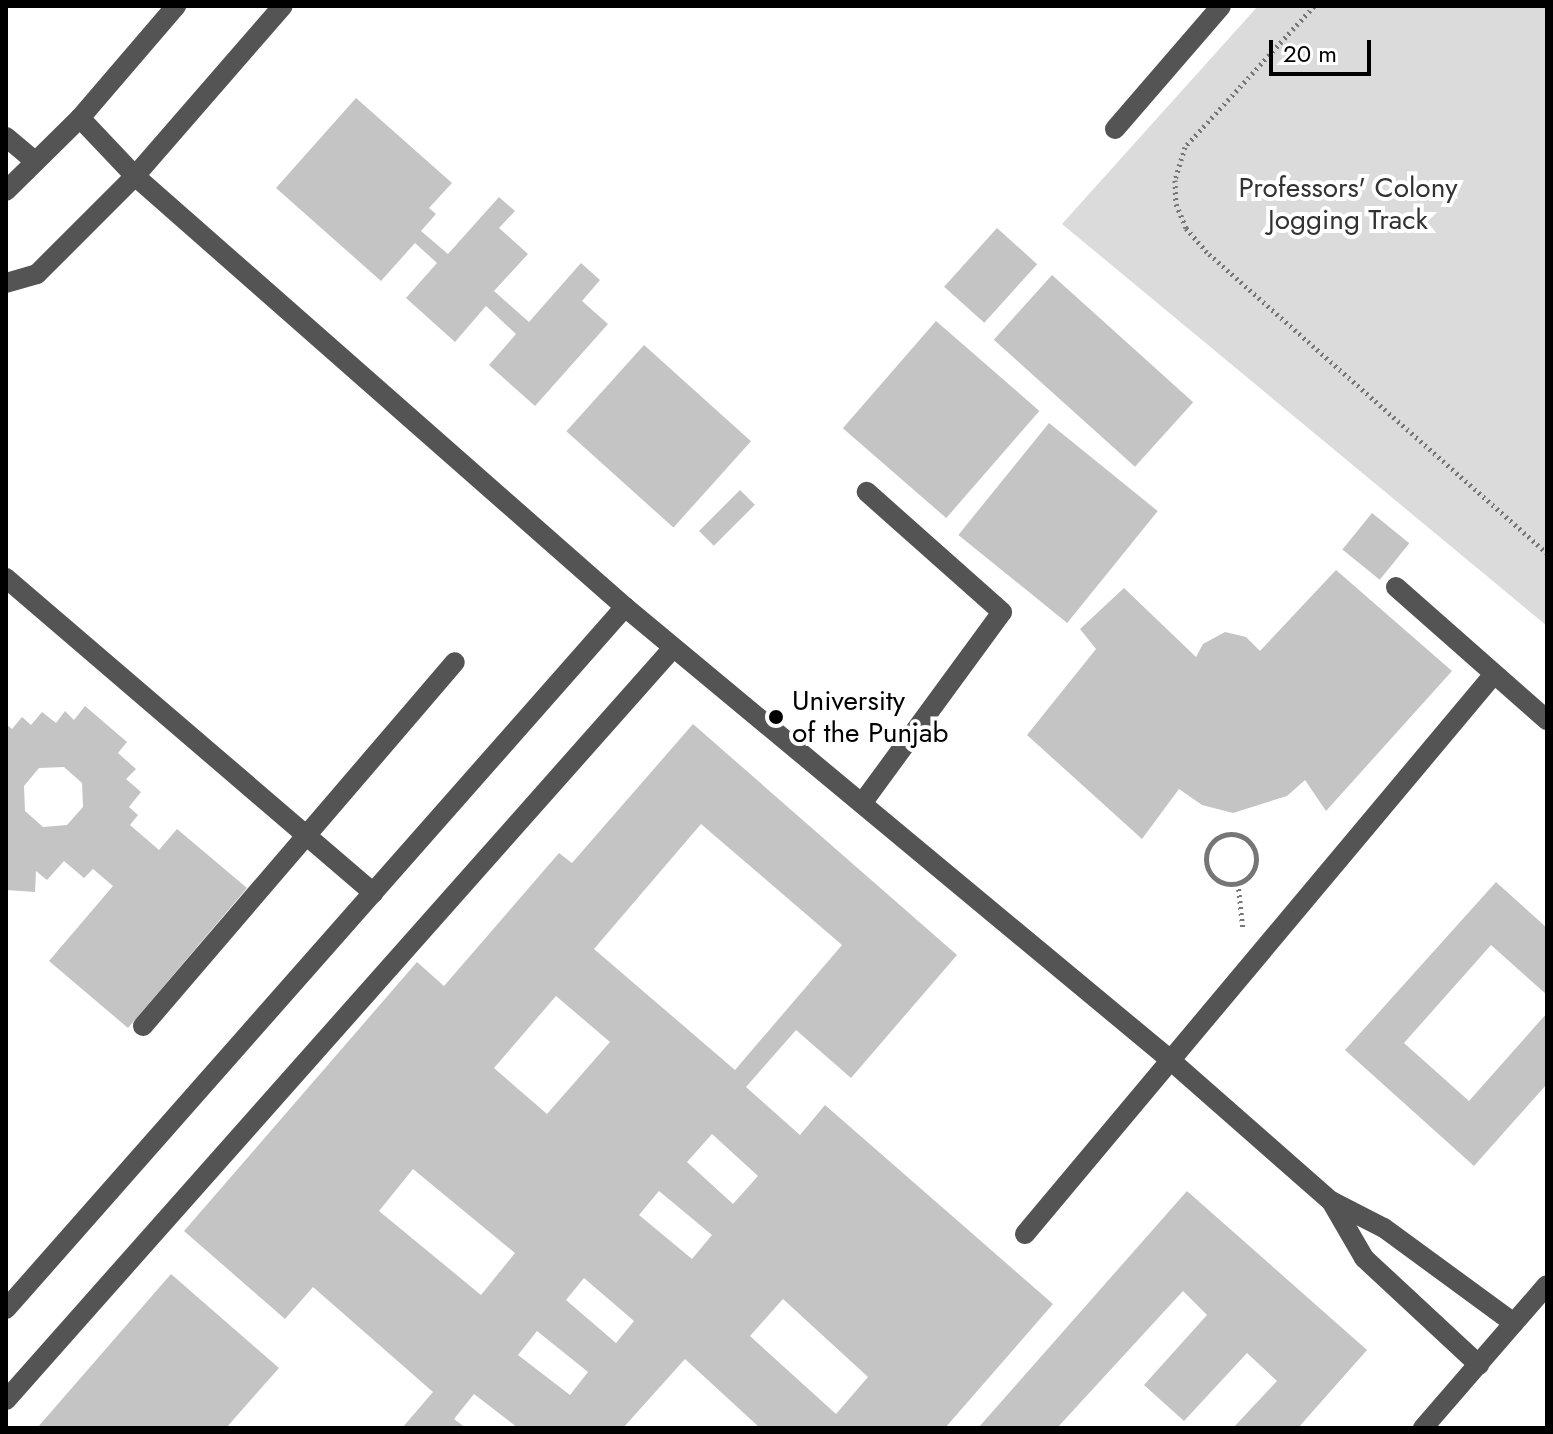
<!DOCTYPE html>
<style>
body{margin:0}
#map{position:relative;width:1553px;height:1434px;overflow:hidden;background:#fff;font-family:Jost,sans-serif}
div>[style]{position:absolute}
.green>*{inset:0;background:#dbdbdb}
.building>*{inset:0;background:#c4c4c4;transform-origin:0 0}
.path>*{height:5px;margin-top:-2.5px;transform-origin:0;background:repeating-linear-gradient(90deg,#767676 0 2px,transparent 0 6px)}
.path>.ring{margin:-2.5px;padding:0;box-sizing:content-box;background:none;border:5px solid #767676;border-radius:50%}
.minor>*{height:20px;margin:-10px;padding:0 10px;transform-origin:10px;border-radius:10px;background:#545454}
.dots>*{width:22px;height:22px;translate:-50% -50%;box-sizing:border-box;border:4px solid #fff;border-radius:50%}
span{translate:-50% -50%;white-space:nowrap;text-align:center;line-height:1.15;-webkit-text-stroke:8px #fff;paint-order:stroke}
.park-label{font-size:28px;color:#323232}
.poi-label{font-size:28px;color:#000}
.left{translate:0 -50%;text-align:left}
.frame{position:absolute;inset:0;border:8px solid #000;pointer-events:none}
.scale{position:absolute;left:1269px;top:40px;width:102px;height:36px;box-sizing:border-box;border:4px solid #000;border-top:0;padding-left:10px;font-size:24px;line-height:28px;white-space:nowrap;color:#000;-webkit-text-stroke:6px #fff;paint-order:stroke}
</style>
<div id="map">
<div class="green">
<div style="clip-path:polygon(1258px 6px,1547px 6px,1547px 626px,1062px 224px)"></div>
</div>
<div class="building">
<div style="clip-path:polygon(356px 98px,452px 183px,429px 208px,436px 214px,421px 231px,448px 254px,499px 197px,515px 211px,499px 228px,528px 254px,494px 291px,529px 322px,581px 263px,600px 280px,582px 301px,608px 324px,535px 406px,489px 365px,516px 334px,486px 306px,455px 342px,406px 298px,437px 263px,415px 243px,381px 281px,276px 188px)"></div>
<div style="left:997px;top:228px;width:54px;height:79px;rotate:42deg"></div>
<div style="left:1052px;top:275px;width:190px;height:87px;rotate:42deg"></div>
<div style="left:936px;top:321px;width:137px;height:142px;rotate:41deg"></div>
<div style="left:644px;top:345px;width:144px;height:116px;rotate:42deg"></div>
<div style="left:1049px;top:423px;width:140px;height:144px;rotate:39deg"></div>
<div style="left:740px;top:490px;width:21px;height:58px;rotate:45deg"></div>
<div style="left:1372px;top:513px;width:48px;height:47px;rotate:39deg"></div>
<div style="clip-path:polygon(1336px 570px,1452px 671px,1326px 811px,1305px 780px,1287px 796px,1233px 813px,1202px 805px,1179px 789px,1142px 839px,1027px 735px,1096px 649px,1080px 629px,1124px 588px,1196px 657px,1203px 644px,1225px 632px,1246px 637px,1260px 651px)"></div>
<div style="clip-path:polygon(evenodd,85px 706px,127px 742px,118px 753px,136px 769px,126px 779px,141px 792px,129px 807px,138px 815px,130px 825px,159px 850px,177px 829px,247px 888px,128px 1028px,49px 961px,113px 886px,93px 869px,84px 878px,64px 861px,47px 880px,36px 871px,35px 892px,6px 890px,6px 724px,12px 729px,22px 717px,31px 725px,42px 712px,56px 723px,65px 711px,74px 720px,85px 706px,64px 767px,82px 783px,83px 807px,67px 825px,43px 827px,25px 811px,24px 786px,39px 768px,64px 767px)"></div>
<div style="clip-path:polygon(evenodd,693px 724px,957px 955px,851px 1078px,796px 1030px,746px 1087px,800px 1135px,825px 1105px,1053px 1304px,945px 1428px,760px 1428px,685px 1359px,623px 1428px,518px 1428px,474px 1394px,454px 1419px,466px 1428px,402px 1428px,433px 1392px,313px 1287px,285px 1319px,184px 1231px,417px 962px,444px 986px,559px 853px,572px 863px,693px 724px,701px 824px,842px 945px,735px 1070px,594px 949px,701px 824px,693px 724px,556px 996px,610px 1042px,547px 1114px,494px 1068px,556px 996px,693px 724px,712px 1134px,758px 1176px,733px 1204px,687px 1162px,712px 1134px,693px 724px,413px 1169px,515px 1253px,481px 1295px,379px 1211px,413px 1169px,693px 724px,659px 1191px,712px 1235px,692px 1259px,639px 1215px,659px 1191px,693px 724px,584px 1278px,634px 1321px,616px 1343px,566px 1300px,584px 1278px,693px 724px,783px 1299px,868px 1377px,836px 1414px,750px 1336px,783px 1299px,693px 724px,537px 1331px,588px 1372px,570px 1395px,518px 1355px,537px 1331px)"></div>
<div style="clip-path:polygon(1496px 882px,1547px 928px,1547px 995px,1491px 945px,1404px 1043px,1469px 1101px,1547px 1013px,1547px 1084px,1474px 1166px,1345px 1050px)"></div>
<div style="clip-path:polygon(1187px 1191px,1367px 1350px,1298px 1428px,1233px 1428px,1277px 1381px,1247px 1353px,1184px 1421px,1144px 1385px,1207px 1315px,1183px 1291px,1057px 1428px,978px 1428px)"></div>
<div style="clip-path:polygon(171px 1274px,279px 1368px,226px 1428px,37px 1428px)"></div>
</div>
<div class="path">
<div style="left:1314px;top:6px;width:191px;rotate:132.5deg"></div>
<div style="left:1185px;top:147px;width:34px;rotate:107deg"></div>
<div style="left:1175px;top:180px;width:24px;rotate:88deg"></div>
<div style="left:1176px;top:204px;width:26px;rotate:67deg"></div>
<div style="left:1186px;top:228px;width:35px;rotate:49deg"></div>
<div style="left:1209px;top:254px;width:451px;rotate:41.5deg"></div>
<div class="ring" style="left:1206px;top:834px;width:45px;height:45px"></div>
<div style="left:1238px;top:883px;width:47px;rotate:83.9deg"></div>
</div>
<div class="minor">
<div style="left:80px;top:118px;width:80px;rotate:46.5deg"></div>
<div style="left:135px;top:176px;width:653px;rotate:41.33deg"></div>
<div style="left:625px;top:607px;width:706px;rotate:39.71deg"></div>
<div style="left:1168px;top:1058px;width:217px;rotate:41.3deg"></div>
<div style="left:1331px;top:1201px;width:59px;rotate:27deg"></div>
<div style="left:1384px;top:1228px;width:161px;rotate:36.2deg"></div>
<div style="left:1115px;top:129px;width:162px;rotate:-49.2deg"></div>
<div style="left:6px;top:137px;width:38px;rotate:40deg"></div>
<div style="left:6px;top:191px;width:104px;rotate:-44.6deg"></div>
<div style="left:80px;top:118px;width:148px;rotate:-49.4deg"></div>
<div style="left:6px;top:283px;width:32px;rotate:-16deg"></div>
<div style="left:37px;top:274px;width:139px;rotate:-45deg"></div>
<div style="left:135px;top:176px;width:225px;rotate:-49deg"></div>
<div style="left:6px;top:578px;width:484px;rotate:40.6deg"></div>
<div style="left:1396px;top:587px;width:201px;rotate:41.4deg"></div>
<div style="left:863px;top:802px;width:235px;rotate:-53.8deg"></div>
<div style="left:1002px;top:612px;width:181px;rotate:-138.4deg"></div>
<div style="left:143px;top:1026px;width:479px;rotate:-49.4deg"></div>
<div style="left:1331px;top:1201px;width:66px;rotate:59.9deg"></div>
<div style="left:1364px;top:1258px;width:157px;rotate:42.9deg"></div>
<div style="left:1025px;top:1234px;width:730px;rotate:-50.05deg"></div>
<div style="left:6px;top:1309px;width:936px;rotate:-48.6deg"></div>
<div style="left:6px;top:1400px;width:1005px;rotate:-48.43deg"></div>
<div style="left:1423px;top:1428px;width:189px;rotate:-49.1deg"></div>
</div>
<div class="dots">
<div style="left:776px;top:717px;background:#000"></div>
</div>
<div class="park-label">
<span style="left:1348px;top:204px">Professors' Colony<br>Jogging Track</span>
</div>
<div class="poi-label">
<span class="left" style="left:792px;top:717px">University<br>of the Punjab</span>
</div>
<div class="frame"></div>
<div class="scale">20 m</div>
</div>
